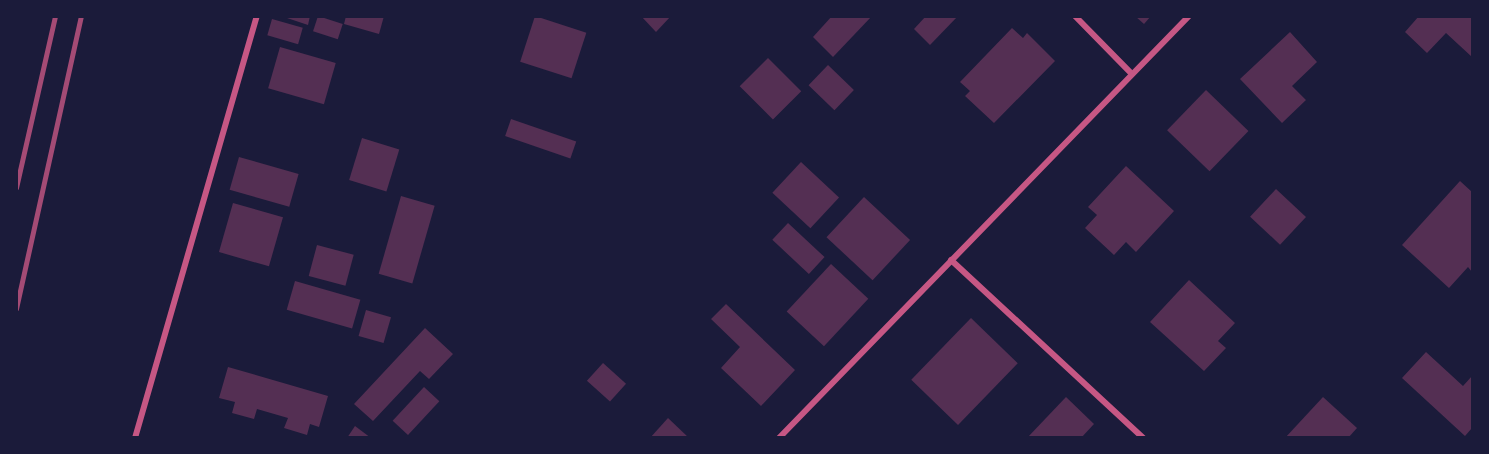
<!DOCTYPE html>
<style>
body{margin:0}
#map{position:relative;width:1489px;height:454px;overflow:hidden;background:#1b1b3a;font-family:Raleway,sans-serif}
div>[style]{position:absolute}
.building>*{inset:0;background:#542f53;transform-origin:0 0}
.minor>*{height:6px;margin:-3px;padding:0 3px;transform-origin:3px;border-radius:3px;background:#c65784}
.rail>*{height:4.5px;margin:-2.25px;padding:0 2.25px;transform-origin:2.25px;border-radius:2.25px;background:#a44b75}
span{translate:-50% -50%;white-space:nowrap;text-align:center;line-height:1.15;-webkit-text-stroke:6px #1b1b3a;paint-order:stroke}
.frame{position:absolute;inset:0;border:18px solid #1b1b3a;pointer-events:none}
</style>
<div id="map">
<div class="building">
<div style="clip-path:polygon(281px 16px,310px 16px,308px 25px)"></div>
<div style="left:318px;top:16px;width:26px;height:16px;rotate:18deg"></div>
<div style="clip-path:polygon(346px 16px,384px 16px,379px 34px,344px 24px)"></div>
<div style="left:535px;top:16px;width:54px;height:48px;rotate:18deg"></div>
<div style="clip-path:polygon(641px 16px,671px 16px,656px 32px)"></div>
<div style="clip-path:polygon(832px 16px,872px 16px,833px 57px,813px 37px)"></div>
<div style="clip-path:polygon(926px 16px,958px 16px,930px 45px,914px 29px)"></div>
<div style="clip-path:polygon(1135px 16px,1151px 16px,1144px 24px)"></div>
<div style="clip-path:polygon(1419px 16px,1472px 16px,1472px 57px,1446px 33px,1427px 53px,1405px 32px)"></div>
<div style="left:272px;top:19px;width:32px;height:17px;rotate:16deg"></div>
<div style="clip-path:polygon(1012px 28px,1023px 38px,1027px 33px,1055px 61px,994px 123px,965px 96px,970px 91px,960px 82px)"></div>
<div style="clip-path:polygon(1290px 32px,1317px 62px,1292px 86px,1306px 100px,1282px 123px,1240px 79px)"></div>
<div style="left:280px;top:47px;width:58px;height:43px;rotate:16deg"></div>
<div style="left:768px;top:58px;width:47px;height:40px;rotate:45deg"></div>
<div style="left:828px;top:65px;width:36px;height:28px;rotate:44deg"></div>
<div style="left:1206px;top:90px;width:59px;height:56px;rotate:44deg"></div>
<div style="left:511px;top:119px;width:69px;height:18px;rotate:19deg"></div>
<div style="left:362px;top:138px;width:39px;height:44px;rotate:17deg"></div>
<div style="left:239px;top:157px;width:62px;height:34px;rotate:16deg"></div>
<div style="left:801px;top:162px;width:52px;height:42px;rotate:43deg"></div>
<div style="clip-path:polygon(1126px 166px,1174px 211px,1136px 252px,1126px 242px,1114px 255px,1085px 228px,1097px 215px,1088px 207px)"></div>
<div style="clip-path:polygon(1460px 181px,1472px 192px,1472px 272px,1468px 267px,1449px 288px,1402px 245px)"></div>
<div style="left:1276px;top:189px;width:41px;height:38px;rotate:43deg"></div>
<div style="left:401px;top:196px;width:35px;height:81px;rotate:16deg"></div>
<div style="left:864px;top:197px;width:63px;height:55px;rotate:43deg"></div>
<div style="left:233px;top:203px;width:52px;height:51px;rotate:16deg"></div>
<div style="left:788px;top:223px;width:50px;height:23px;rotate:43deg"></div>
<div style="left:317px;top:245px;width:38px;height:32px;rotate:15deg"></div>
<div style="left:831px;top:264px;width:51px;height:65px;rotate:43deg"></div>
<div style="clip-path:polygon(1189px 280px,1235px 323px,1218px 341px,1226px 348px,1204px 371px,1150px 322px)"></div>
<div style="left:295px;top:281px;width:68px;height:30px;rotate:16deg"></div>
<div style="clip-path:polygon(726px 304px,795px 370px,761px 406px,721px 368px,740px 347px,711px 319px)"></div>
<div style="left:366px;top:310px;width:26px;height:27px;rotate:16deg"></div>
<div style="left:971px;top:318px;width:65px;height:86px;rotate:44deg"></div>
<div style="clip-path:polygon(425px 328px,453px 354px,429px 379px,420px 371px,373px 421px,354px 404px)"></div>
<div style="clip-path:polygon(1426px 352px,1463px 386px,1472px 376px,1472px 428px,1465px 436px,1402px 378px)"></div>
<div style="left:603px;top:363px;width:31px;height:24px;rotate:42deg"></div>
<div style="clip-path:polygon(228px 367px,328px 396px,319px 427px,310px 424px,307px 435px,284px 428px,288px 418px,257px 409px,254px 419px,232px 413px,235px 402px,219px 398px)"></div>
<div style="left:424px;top:387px;width:21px;height:46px;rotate:43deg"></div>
<div style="clip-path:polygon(1066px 397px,1094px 424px,1081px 438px,1027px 438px)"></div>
<div style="clip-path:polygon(1323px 397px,1357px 428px,1348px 438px,1285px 438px)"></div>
<div style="clip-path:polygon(668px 418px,689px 438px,650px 438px)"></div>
<div style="clip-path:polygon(355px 426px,371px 438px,347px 438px)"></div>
</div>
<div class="minor">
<div style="left:1075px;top:16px;width:81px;rotate:45.5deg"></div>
<div style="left:951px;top:260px;width:262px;rotate:42.8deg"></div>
<div style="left:135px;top:438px;width:439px;rotate:-73.9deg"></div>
<div style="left:779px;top:438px;width:588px;rotate:-45.83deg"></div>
</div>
<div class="rail">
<div style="left:16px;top:188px;width:176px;rotate:-77.2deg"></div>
<div style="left:16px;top:309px;width:300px;rotate:-77.5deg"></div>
</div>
<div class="frame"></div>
</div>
